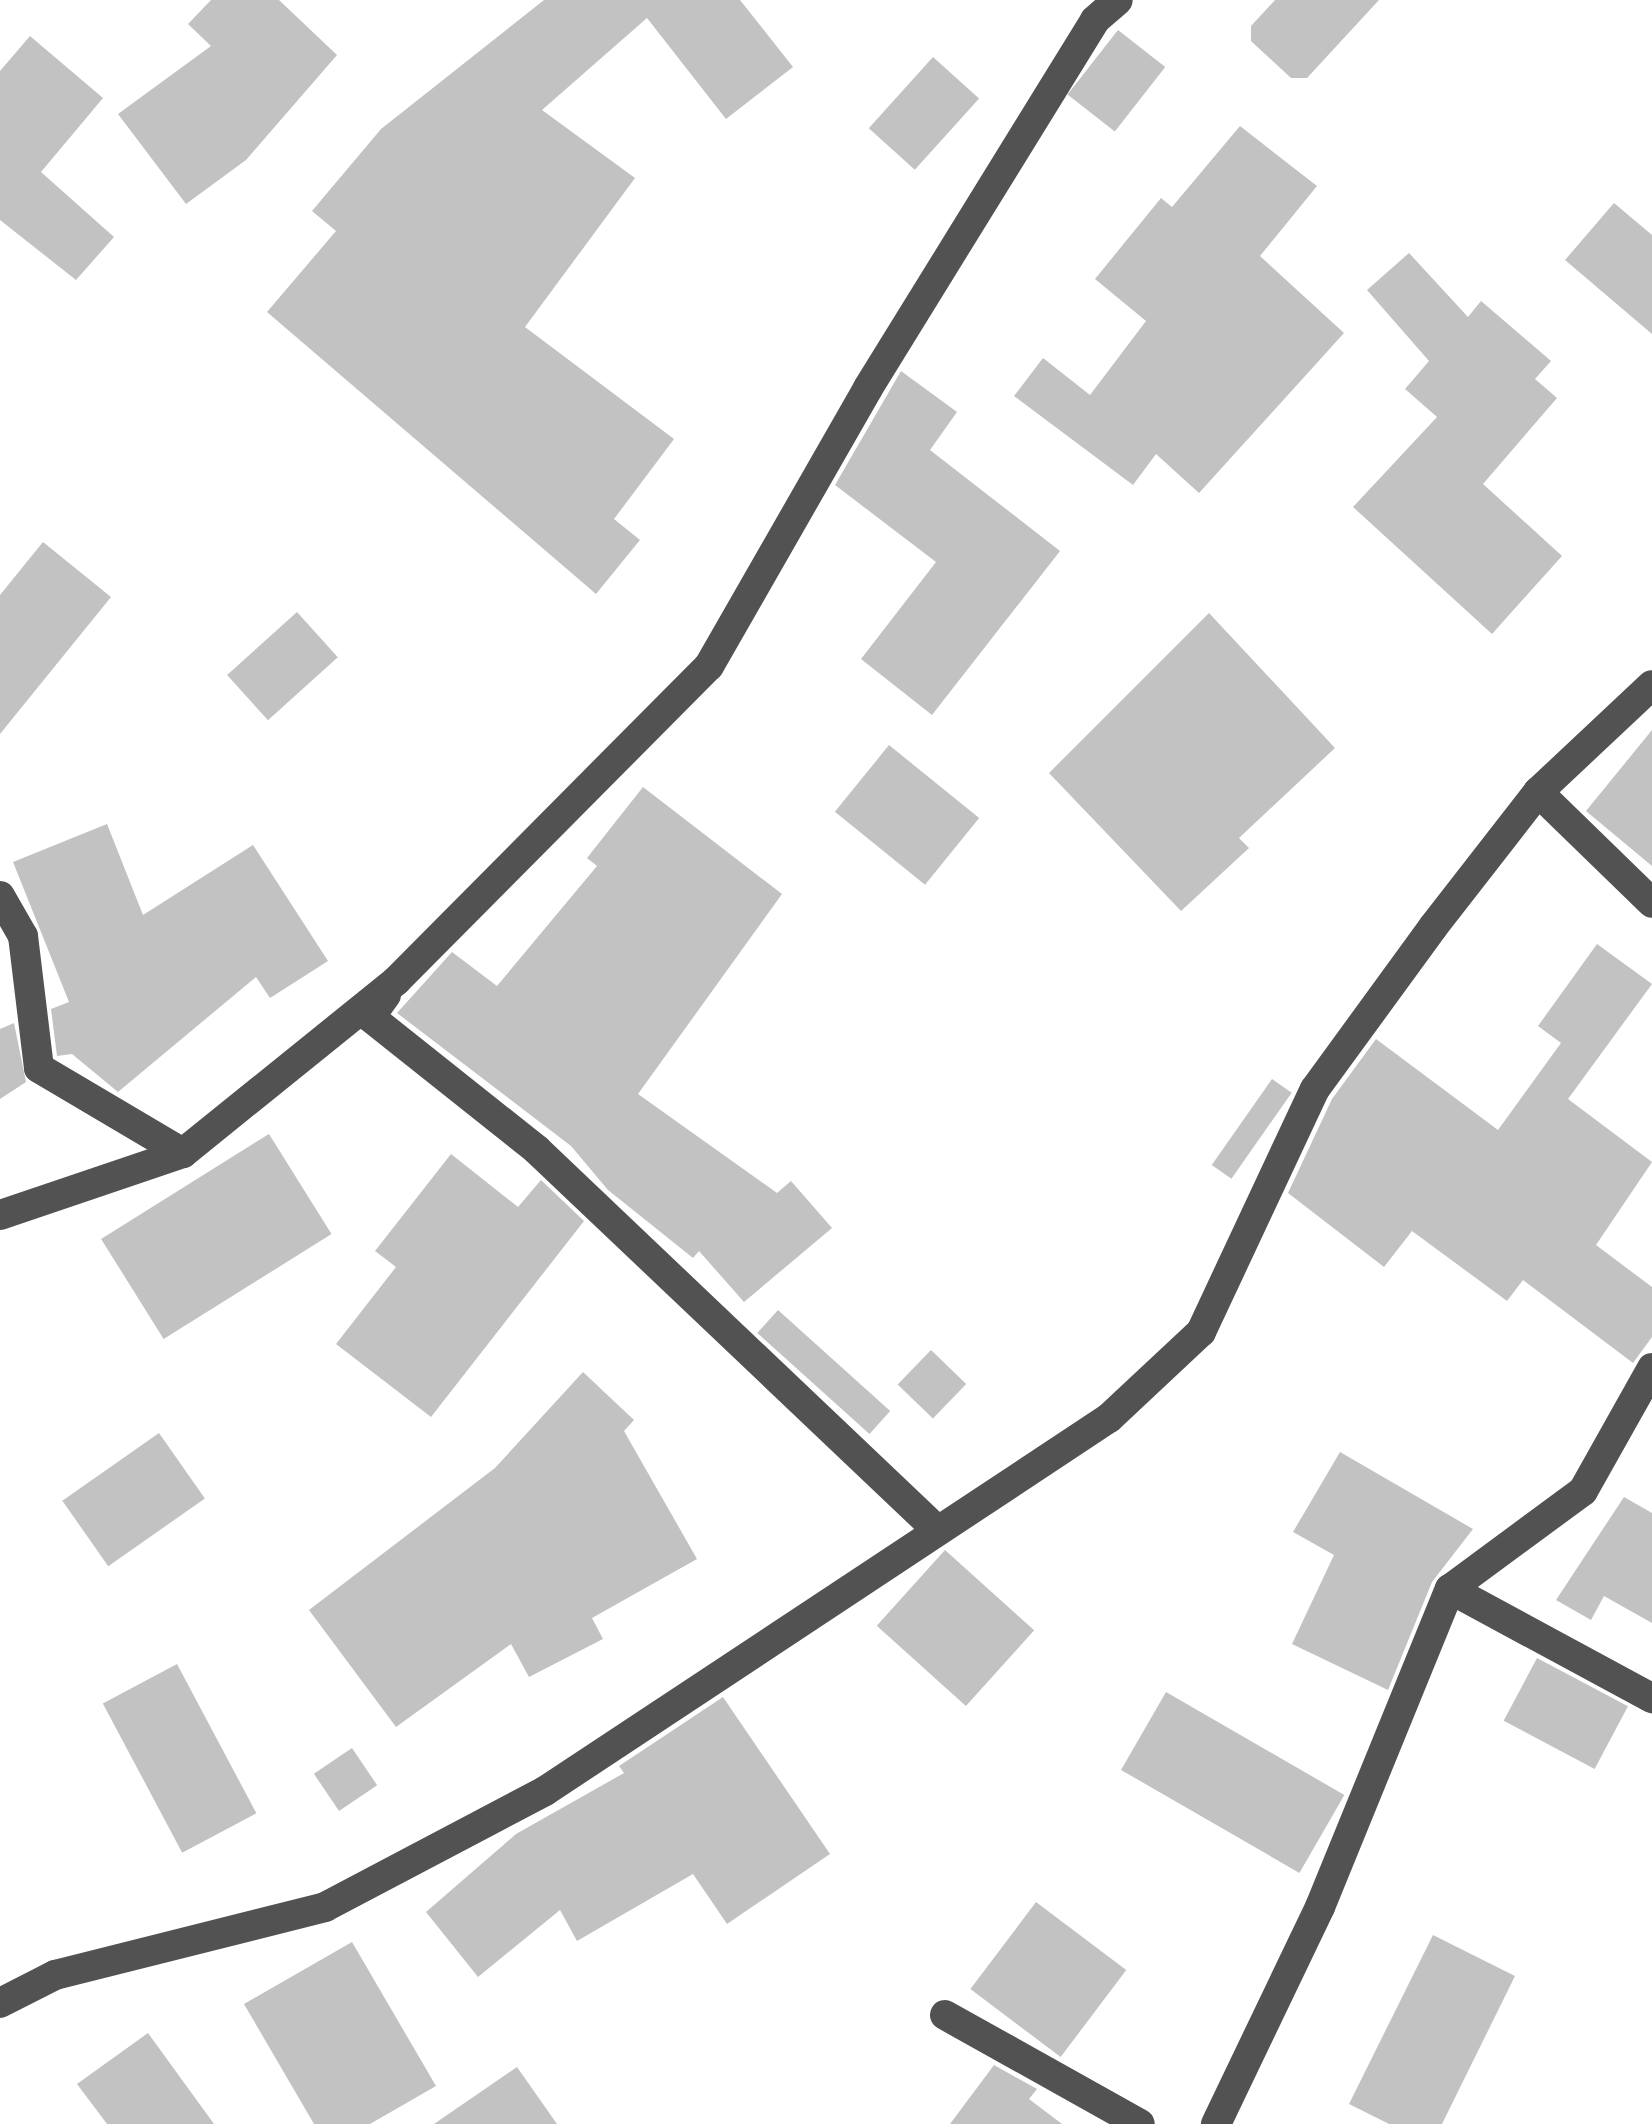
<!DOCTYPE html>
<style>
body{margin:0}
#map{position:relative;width:1652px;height:2124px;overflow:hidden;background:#fff;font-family:"Open Sans",sans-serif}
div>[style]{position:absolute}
.building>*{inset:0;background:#c2c2c2;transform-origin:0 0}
.minor>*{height:30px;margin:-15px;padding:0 15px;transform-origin:15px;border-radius:15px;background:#525252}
span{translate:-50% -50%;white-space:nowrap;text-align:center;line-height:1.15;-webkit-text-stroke:10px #fff;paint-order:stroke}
</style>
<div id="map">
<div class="building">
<div style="clip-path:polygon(211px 0,279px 0,337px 55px,246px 160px,186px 204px,118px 114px,211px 46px,188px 24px)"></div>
<div style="clip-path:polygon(544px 0,740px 0,793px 67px,726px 119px,647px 18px,542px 110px,635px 178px,525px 327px,674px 439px,614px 519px,640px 540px,596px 594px,267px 312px,336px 231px,312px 211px,381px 129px)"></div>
<div style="clip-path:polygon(1275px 0,1379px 0,1307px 78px,1291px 78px,1251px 41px,1251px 26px)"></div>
<div style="left:1118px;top:30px;width:60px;height:82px;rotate:38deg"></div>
<div style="clip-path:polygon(30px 36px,103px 98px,41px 172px,114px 237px,76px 280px,0 220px,0 71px)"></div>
<div style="left:933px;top:57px;width:62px;height:96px;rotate:42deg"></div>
<div style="clip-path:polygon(1240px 126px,1317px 186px,1260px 256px,1344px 333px,1199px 493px,1156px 454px,1133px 485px,1014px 396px,1043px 358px,1090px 395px,1146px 321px,1095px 279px,1161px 198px,1172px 207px)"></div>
<div style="clip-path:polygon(1614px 203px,1652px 235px,1652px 334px,1565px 260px)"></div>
<div style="clip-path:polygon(1409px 253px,1468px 317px,1481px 301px,1551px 361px,1535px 379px,1557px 398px,1483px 484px,1562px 556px,1492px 634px,1353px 507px,1437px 417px,1405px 389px,1429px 361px,1367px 290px)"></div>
<div style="clip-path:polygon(901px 371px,957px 412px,930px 450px,1060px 551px,932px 715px,861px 659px,936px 562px,835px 485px)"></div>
<div style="clip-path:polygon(43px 542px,111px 597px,0 734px,0 595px)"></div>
<div style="left:297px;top:612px;width:61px;height:94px;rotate:48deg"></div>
<div style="clip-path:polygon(1209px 613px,1335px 748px,1239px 838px,1249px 848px,1181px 911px,1049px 773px)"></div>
<div style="clip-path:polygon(1652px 730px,1652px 866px,1586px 811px)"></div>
<div style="left:889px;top:745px;width:116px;height:86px;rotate:39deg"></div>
<div style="clip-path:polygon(643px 787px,782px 894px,638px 1094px,777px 1193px,791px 1181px,832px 1228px,744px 1302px,699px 1251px,693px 1258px,608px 1190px,571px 1146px,397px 1013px,452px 952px,497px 986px,597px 866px,587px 858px)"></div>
<div style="clip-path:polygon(107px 824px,143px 915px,253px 845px,328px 961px,270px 998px,256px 977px,118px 1092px,72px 1054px,57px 1056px,51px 1009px,69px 1002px,13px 862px)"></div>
<div style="clip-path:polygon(1597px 944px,1652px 984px,1568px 1099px,1652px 1162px,1596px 1245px,1652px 1287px,1652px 1337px,1633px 1363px,1523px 1280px,1507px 1301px,1412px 1231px,1384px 1267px,1288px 1193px,1332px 1099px,1376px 1039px,1498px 1130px,1561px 1043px,1538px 1026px)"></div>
<div style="clip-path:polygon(14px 1023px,26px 1082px,0 1099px,0 1029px)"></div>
<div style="left:1272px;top:1079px;width:24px;height:105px;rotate:35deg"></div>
<div style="left:269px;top:1134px;width:118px;height:198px;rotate:58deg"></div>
<div style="clip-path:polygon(451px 1154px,518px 1207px,541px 1180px,584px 1221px,431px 1417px,336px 1344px,396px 1267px,375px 1251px)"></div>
<div style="left:778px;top:1310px;width:151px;height:31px;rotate:42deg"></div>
<div style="left:931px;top:1350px;width:49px;height:48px;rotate:44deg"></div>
<div style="clip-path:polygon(583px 1372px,634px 1420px,624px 1431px,697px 1559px,592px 1618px,603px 1639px,529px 1677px,511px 1644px,396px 1727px,309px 1610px,495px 1468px)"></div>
<div style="left:159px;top:1433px;width:80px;height:118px;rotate:55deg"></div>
<div style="clip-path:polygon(1340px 1452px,1473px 1529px,1432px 1582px,1388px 1690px,1292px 1644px,1334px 1555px,1293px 1532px)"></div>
<div style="clip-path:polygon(1624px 1497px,1652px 1513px,1652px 1623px,1604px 1596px,1591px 1620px,1556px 1600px)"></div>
<div style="left:945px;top:1550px;width:120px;height:102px;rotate:42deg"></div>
<div style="left:1537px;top:1658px;width:103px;height:71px;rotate:28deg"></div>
<div style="left:177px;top:1664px;width:169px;height:84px;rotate:62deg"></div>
<div style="left:1166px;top:1692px;width:206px;height:90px;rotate:30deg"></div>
<div style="clip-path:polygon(723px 1697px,830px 1854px,727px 1924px,693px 1874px,577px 1941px,560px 1910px,478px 1977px,426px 1912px,516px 1834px,624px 1773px,619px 1766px)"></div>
<div style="left:352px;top:1748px;width:45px;height:46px;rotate:56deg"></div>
<div style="left:1036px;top:1902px;width:113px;height:109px;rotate:37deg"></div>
<div style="clip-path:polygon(1433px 1935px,1515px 1976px,1442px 2124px,1389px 2124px,1349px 2104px)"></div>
<div style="clip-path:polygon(352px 1942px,436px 2086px,370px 2124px,314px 2124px,244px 2004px)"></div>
<div style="clip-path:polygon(148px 2033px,214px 2124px,107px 2124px,77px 2084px)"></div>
<div style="clip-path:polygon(994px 2065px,1037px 2089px,1029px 2099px,1062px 2124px,950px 2124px)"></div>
<div style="clip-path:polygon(517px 2067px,557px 2124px,434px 2124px)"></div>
</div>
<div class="minor">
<div style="left:1538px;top:792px;width:159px;rotate:44.2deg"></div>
<div style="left:0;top:896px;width:46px;rotate:60.1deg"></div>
<div style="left:23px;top:936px;width:133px;rotate:83.1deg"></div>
<div style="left:39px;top:1068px;width:167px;rotate:30.6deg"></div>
<div style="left:386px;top:995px;width:27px;rotate:126deg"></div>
<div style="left:370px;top:1017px;width:213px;rotate:38.5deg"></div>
<div style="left:537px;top:1150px;width:552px;rotate:43.53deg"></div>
<div style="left:0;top:1215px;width:193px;rotate:-18.7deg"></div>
<div style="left:183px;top:1153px;width:274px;rotate:-38.9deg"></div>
<div style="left:396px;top:981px;width:444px;rotate:-45.2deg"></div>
<div style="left:709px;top:666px;width:320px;rotate:-60.2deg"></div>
<div style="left:868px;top:388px;width:432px;rotate:-58.3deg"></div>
<div style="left:1095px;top:20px;width:30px;rotate:-41deg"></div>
<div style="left:1450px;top:1589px;width:230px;rotate:28.4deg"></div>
<div style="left:0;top:2003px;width:62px;rotate:-27deg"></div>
<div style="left:55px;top:1975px;width:278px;rotate:-14.1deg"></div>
<div style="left:325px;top:1907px;width:249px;rotate:-27.8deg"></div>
<div style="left:545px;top:1791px;width:676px;rotate:-33.48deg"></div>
<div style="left:1109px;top:1418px;width:126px;rotate:-43.1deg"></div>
<div style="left:1201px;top:1332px;width:268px;rotate:-64.9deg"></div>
<div style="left:1315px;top:1089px;width:200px;rotate:-53.9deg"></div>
<div style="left:1433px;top:927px;width:171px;rotate:-52.1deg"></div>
<div style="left:1538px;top:792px;width:156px;rotate:-43.2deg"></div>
<div style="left:945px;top:2015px;width:223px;rotate:29.2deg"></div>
<div style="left:1216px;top:2124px;width:241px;rotate:-64.4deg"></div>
<div style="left:1320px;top:1907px;width:344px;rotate:-67.8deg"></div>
<div style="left:1450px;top:1589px;width:165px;rotate:-36.4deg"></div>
<div style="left:1583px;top:1491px;width:141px;rotate:-60.7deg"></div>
</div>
</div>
